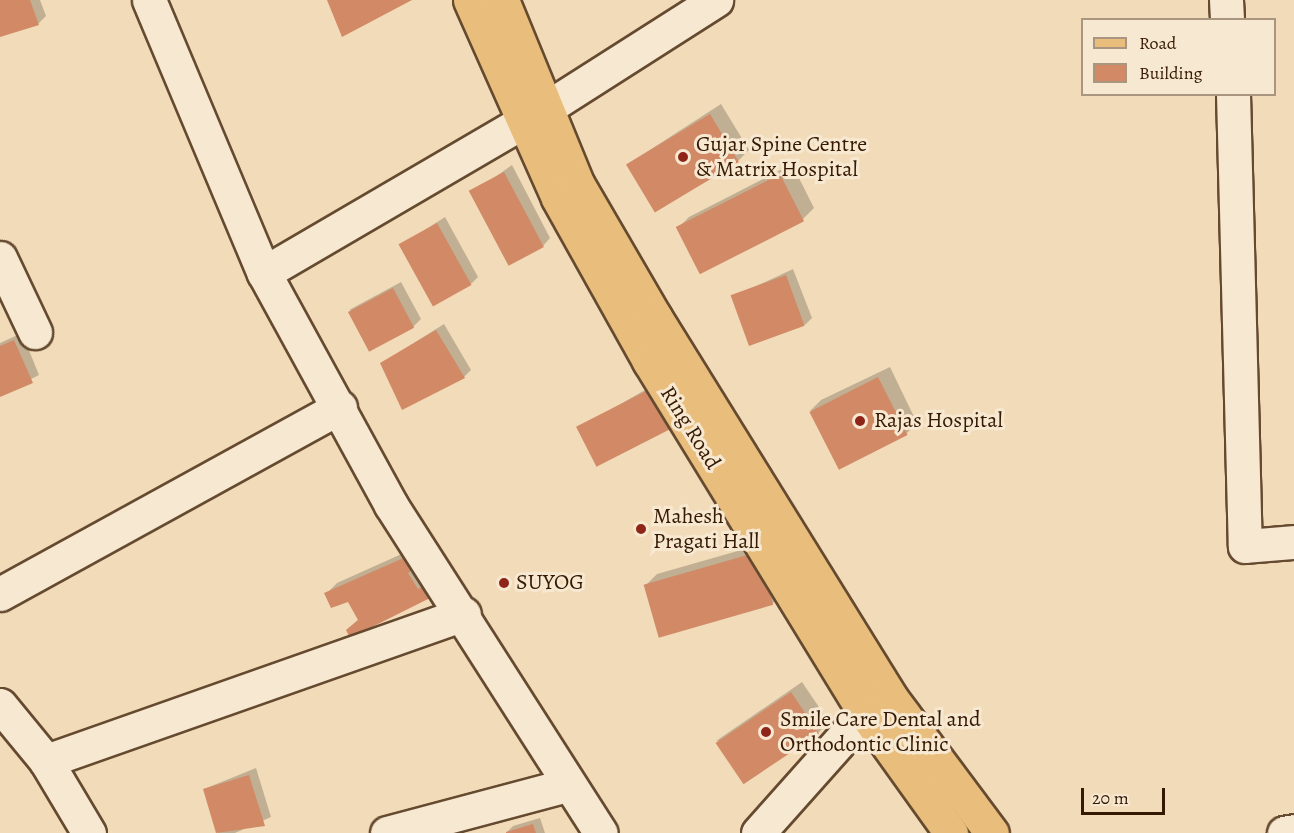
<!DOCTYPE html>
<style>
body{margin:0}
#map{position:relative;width:1294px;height:833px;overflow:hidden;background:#f2dbb8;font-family:Alegreya,serif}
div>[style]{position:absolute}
.shadow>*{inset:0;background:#0003}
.building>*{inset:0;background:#d18966;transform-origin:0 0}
.roads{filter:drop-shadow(2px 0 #654a30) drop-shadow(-2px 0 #654a30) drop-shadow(0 2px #654a30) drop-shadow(0 -2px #654a30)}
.minor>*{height:33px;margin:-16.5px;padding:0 16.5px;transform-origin:16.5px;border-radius:16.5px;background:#f7e8d1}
.major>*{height:33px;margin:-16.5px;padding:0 16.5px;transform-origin:16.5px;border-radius:16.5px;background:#e9be7c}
.dots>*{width:16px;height:16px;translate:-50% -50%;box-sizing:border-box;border:3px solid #f7e8d1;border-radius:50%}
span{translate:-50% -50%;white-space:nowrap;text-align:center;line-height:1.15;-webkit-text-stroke:6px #f7e8d1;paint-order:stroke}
.poi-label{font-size:22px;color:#361902}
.left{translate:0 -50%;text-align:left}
.street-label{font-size:22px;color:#361902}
.legend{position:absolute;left:1081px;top:18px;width:195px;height:78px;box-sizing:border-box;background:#f7e8d1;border:2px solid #aa957e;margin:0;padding:8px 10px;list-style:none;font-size:18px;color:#361902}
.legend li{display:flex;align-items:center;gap:12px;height:30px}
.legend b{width:30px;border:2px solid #aa957e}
.scale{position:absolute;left:1081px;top:788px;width:84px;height:27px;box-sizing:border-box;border:3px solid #361902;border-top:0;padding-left:8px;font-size:18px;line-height:21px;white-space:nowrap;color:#361902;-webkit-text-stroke:4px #f7e8d1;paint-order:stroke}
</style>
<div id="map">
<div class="shadow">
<div style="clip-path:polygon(0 0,40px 0,46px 16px,38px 24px,0 31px)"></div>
<div style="clip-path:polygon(721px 104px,749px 150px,738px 161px,628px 164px)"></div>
<div style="clip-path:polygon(792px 164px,814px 208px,803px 219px,678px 228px,689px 217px)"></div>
<div style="clip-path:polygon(512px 165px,550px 238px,543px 246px,472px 193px)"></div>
<div style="clip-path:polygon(445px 217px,478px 277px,471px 284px,401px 245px)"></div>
<div style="clip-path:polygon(793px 269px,812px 318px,805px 325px,733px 297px)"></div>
<div style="clip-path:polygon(401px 282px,421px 319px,413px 327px,349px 310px)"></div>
<div style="clip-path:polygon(444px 324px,471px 370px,464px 377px,382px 363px)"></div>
<div style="clip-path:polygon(22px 333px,39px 375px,0 395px,0 343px)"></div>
<div style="clip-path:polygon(890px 367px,917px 423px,906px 434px,810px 411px,821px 400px)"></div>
<div style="clip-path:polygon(657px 383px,677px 421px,669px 428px,579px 428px)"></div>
<div style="clip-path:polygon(769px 542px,783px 593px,772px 604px,646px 585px,657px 574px)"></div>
<div style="clip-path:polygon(426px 543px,447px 583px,347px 630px,359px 619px,349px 600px,326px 594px,337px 583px)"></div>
<div style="clip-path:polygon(802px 682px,829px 722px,818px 733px,716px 741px)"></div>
<div style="clip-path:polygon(256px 768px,271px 817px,235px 833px,218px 833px,204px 789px)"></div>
<div style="clip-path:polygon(540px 818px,545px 833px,506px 833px,513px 826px)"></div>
</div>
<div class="building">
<div style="clip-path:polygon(0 0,30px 0,39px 25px,0 37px)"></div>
<div style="clip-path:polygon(327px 0,412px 0,342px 37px)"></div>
<div style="left:710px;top:114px;width:56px;height:98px;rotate:59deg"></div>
<div style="left:504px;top:172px;width:85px;height:40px;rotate:62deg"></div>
<div style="left:780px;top:174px;width:53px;height:117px;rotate:63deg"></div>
<div style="left:437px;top:223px;width:71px;height:44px;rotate:61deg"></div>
<div style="left:786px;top:275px;width:54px;height:59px;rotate:70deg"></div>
<div style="left:393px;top:288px;width:45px;height:51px;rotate:62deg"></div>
<div style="clip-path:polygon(436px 330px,465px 378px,402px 410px,380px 363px)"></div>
<div style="clip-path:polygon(14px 340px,33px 383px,0 397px,0 346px)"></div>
<div style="left:878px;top:377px;width:65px;height:77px;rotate:63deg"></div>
<div style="left:650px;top:389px;width:45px;height:83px;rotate:63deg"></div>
<div style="left:758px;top:552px;width:55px;height:119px;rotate:74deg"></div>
<div style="clip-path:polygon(415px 553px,419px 564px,408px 573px,418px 589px,433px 581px,436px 595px,350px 638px,346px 630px,358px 620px,348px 602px,331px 608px,324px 593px)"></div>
<div style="left:791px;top:692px;width:50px;height:91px;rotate:56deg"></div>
<div style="clip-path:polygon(249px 775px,265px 826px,216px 833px,203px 789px)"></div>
<div style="clip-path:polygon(533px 824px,536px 833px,506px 833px,506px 832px)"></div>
</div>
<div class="roads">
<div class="minor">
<div style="left:149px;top:0;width:296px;rotate:67.2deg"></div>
<div style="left:264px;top:273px;width:264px;rotate:61.3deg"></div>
<div style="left:391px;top:505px;width:389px;rotate:57.4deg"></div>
<div style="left:1226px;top:0;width:20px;rotate:87deg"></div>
<div style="left:1233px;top:94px;width:452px;rotate:88.5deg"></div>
<div style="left:1245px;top:546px;width:49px;rotate:-4.7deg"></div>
<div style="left:0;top:258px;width:82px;rotate:64.7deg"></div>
<div style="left:264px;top:273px;width:325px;rotate:-30.3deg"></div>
<div style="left:545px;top:109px;width:203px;rotate:-32.5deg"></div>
<div style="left:0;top:594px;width:388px;rotate:-28.8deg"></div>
<div style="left:0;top:705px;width:72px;rotate:50.6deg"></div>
<div style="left:46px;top:761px;width:84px;rotate:59.2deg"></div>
<div style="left:46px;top:761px;width:443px;rotate:-19.4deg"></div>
<div style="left:387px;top:833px;width:187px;rotate:-14.9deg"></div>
<div style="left:758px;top:833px;width:161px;rotate:-48.3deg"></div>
<div style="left:865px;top:713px;width:29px;rotate:-36deg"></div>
<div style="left:1284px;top:833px;width:10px;rotate:-11deg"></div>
</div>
<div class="major">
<div style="left:470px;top:0;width:217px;rotate:66deg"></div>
<div style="left:558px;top:198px;width:187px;rotate:60.8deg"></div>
<div style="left:649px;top:361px;width:413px;rotate:58.5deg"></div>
<div style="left:865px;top:713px;width:148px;rotate:54.4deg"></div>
<div style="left:502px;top:0;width:198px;rotate:67.7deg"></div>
<div style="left:577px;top:183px;width:155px;rotate:59.8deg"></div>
<div style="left:655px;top:317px;width:445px;rotate:58.2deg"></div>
<div style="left:889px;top:695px;width:172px;rotate:53.3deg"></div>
</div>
</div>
<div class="dots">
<div style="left:683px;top:157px;background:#8f2418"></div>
<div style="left:860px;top:421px;background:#8f2418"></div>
<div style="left:641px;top:529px;background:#8f2418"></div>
<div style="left:504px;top:583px;background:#8f2418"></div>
<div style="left:766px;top:732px;background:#8f2418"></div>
</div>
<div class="poi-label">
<span class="left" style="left:696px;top:157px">Gujar Spine Centre<br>&amp; Matrix Hospital</span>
<span class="left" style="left:874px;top:421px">Rajas Hospital</span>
<span class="left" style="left:653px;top:529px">Mahesh<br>Pragati Hall</span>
<span class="left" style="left:516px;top:583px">SUYOG</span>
<span class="left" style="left:780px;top:732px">Smile Care Dental and<br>Orthodontic Clinic</span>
</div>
<div class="street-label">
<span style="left:690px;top:428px;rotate:58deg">Ring Road</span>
</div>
<ul class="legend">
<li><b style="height:8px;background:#e9be7c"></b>Road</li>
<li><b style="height:16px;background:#d18966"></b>Building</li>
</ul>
<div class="scale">20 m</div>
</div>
